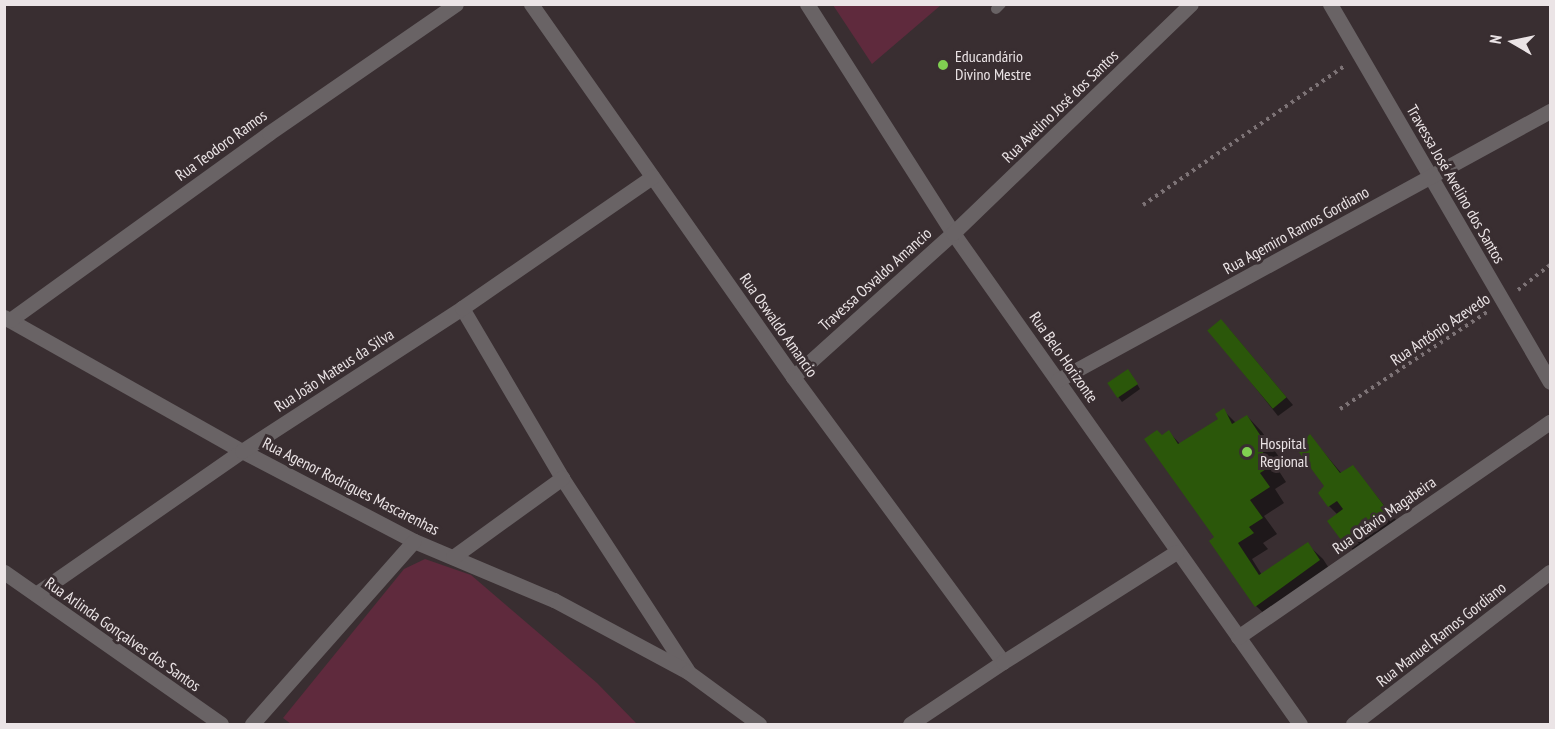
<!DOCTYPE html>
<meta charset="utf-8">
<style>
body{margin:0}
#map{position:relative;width:1555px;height:729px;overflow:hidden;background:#392e31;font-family:"PT Sans Narrow",sans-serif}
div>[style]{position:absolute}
.green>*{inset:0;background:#5f2a3d}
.shadow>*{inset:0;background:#0007}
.building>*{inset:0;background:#2b570a;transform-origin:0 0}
.path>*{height:4px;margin-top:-2px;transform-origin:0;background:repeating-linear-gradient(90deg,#7d7376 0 3px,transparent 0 7.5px)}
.service>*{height:10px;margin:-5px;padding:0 5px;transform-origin:5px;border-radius:5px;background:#696365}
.minor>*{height:15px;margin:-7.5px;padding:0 7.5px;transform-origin:7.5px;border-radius:7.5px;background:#696365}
.dots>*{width:16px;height:16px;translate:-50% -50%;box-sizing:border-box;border:3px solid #392e31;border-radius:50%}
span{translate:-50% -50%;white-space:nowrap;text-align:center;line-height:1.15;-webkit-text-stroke:6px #392e31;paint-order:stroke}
.poi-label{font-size:16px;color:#ebe4e6}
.left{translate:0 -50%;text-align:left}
.street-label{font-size:16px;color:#ebe4e6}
.frame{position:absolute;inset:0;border:6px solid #ebe4e6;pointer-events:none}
.north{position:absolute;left:1483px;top:12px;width:60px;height:60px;-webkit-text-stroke:4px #392e31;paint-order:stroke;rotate:279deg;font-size:16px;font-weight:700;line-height:24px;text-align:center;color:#ebe4e6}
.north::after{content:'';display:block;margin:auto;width:21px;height:27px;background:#ebe4e6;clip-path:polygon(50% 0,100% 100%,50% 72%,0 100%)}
</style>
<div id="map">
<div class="green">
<div style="clip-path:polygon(833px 5px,941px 5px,872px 64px)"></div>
<div style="clip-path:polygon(425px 559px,471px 575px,597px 683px,637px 724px,291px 724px,283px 718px,404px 569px)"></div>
</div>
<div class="shadow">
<div style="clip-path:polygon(1229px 329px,1293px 405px,1278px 416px,1210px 331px)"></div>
<div style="clip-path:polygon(1131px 374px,1140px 389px,1122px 402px,1109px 384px)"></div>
<div style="clip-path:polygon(1223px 410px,1236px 423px,1247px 416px,1262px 432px,1281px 460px,1275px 465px,1286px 482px,1275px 489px,1284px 503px,1264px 516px,1277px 534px,1263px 543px,1268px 549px,1252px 559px,1262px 575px,1307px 544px,1323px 559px,1334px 576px,1272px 621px,1256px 606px,1216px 538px,1169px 432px,1180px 444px,1220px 419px)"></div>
<div style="clip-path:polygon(1310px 436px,1342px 474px,1353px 467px,1400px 525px,1357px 555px,1329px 521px,1338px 515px,1329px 506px,1326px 486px)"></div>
</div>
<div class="building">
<div style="left:1221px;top:319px;width:102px;height:18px;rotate:50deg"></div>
<div style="left:1128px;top:369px;width:18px;height:25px;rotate:56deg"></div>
<div style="clip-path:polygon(1224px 408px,1232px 424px,1247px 415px,1266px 444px,1261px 449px,1271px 466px,1260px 473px,1270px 487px,1250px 500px,1263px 518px,1249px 527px,1254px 533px,1238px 543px,1259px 575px,1308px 542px,1320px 560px,1255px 607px,1209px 541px,1214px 537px,1144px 439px,1157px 430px,1162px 435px,1169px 430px,1178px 444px,1218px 419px,1215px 414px)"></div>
<div style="clip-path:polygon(1310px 434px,1340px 473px,1353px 465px,1389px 512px,1344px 544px,1327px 521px,1343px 509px,1337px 501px,1328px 507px,1318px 493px,1324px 486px,1296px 448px)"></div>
</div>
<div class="path">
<div style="left:1143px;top:205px;width:247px;rotate:-34.6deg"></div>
<div style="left:1518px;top:290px;width:41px;rotate:-38deg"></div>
<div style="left:1340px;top:409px;width:176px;rotate:-33.4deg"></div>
</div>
<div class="service">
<div style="left:996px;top:9px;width:7px;rotate:-45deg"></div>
</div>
<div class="minor">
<div style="left:531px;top:4px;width:456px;rotate:54.9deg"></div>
<div style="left:793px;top:377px;width:354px;rotate:53.6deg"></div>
<div style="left:807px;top:4px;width:272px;rotate:57.5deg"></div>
<div style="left:953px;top:233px;width:601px;rotate:54.75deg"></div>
<div style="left:1330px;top:4px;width:437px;rotate:59.8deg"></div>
<div style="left:462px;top:308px;width:197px;rotate:59.5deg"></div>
<div style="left:562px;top:478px;width:229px;rotate:56.9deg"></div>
<div style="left:4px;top:317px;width:273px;rotate:29.4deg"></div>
<div style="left:242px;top:451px;width:194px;rotate:27.6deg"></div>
<div style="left:414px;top:541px;width:152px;rotate:22.9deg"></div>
<div style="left:554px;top:600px;width:152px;rotate:28.2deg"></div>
<div style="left:688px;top:672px;width:88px;rotate:36.2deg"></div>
<div style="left:10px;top:320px;width:319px;rotate:-35.8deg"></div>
<div style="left:269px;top:133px;width:227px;rotate:-34.6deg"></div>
<div style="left:793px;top:377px;width:215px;rotate:-42deg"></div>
<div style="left:953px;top:233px;width:330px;rotate:-43.9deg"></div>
<div style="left:1058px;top:380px;width:561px;rotate:-28.67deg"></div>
<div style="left:453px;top:557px;width:135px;rotate:-35.9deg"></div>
<div style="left:4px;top:572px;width:265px;rotate:35deg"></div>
<div style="left:36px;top:594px;width:251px;rotate:-34.8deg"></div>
<div style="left:242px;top:451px;width:262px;rotate:-33deg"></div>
<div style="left:462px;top:308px;width:231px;rotate:-34.6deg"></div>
<div style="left:1238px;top:637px;width:379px;rotate:-34.6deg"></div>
<div style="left:252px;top:724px;width:244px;rotate:-48.5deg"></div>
<div style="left:910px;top:724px;width:112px;rotate:-33.7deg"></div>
<div style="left:1003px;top:662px;width:205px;rotate:-32.4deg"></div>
<div style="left:1353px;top:724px;width:249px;rotate:-37.7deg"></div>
</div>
<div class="dots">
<div style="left:943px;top:65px;background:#80d051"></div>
<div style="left:1247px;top:452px;background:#80d051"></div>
</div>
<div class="poi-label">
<span class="left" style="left:955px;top:65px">Educandário<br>Divino Mestre</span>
<span class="left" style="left:1260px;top:452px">Hospital<br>Regional</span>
</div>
<div class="street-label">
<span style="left:1060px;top:106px;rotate:-44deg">Rua Avelino José dos Santos</span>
<span style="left:221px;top:145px;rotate:-36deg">Rua Teodoro Ramos</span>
<span style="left:1456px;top:184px;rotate:60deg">Travessa José Avelino dos Santos</span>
<span style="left:1296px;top:230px;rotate:-29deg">Rua Agemiro Ramos Gordiano</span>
<span style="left:875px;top:279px;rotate:-42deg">Travessa Osvaldo Amancio</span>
<span style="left:779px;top:325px;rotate:55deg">Rua Oswaldo Amancio</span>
<span style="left:1440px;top:329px;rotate:-34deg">Rua Antônio Azevedo</span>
<span style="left:1064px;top:357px;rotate:55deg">Rua Belo Horizonte</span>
<span style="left:334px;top:370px;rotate:-33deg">Rua João Mateus da Silva</span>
<span style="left:351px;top:486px;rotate:27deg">Rua Agenor Rodrigues Mascarenhas</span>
<span style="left:1384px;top:515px;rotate:-35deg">Rua Otávio Magabeira</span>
<span style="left:123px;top:634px;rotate:35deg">Rua Arlinda Gonçalves dos Santos</span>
<span style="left:1441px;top:634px;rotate:-38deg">Rua Manuel Ramos Gordiano</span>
</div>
<div class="frame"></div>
<div class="north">N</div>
</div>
